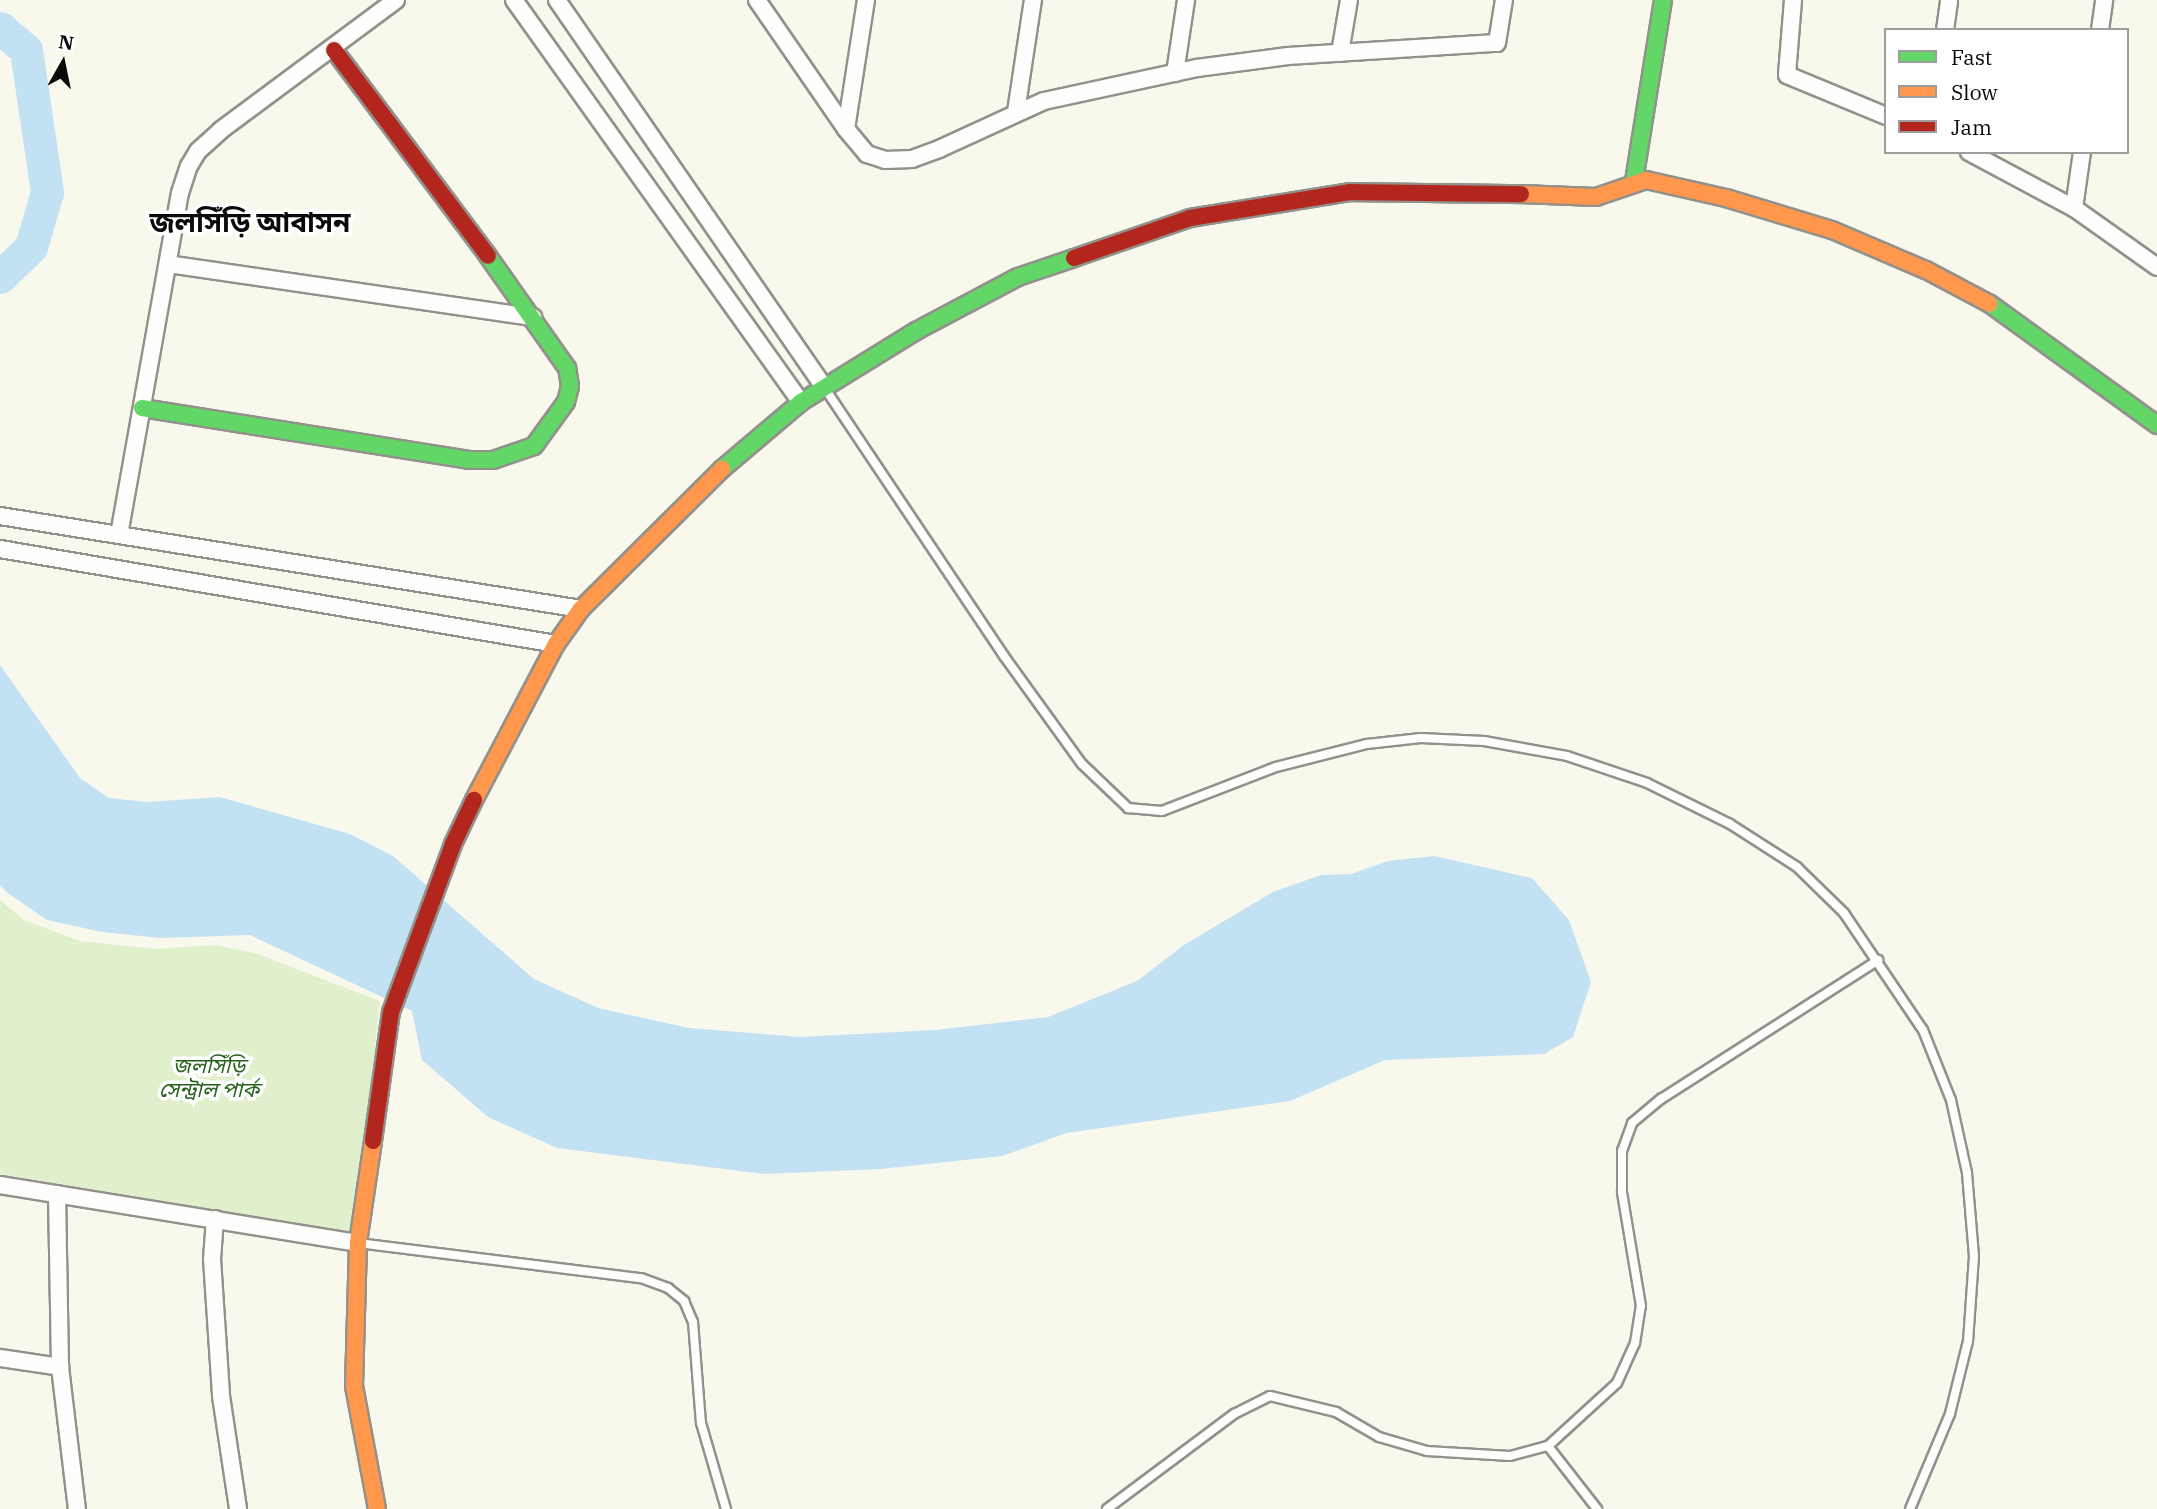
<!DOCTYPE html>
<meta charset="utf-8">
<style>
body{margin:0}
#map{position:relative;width:2157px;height:1509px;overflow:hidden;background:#f9f8ed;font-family:"IBM Plex Serif","Noto Sans Bengali",serif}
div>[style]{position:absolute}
.green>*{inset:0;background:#e0f0cc}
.water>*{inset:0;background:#c2e2f4}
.river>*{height:33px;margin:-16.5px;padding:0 16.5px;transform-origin:16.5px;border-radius:16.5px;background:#c2e2f4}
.roads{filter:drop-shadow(2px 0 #92918c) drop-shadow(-2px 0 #92918c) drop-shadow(0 2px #92918c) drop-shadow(0 -2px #92918c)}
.lane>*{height:8px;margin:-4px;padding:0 4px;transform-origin:4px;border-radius:4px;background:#fefefc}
.street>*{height:16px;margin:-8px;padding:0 8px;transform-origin:8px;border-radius:8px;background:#fefefc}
.fast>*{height:16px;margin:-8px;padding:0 8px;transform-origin:8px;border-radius:8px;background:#63d668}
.slow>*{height:16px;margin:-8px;padding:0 8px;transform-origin:8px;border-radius:8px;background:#ff974d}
.jam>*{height:16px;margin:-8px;padding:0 8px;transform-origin:8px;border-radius:8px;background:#b3261e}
span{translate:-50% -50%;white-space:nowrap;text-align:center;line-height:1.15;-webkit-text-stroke:7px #fff;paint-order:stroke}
.park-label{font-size:21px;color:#26621a;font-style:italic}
.district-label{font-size:28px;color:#0a0a0a;font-weight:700}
.legend{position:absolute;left:1884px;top:28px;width:245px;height:126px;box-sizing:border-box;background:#fff;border:2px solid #9d9d9d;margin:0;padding:9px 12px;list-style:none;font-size:21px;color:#0a0a0a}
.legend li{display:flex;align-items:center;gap:14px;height:35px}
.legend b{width:35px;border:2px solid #9d9d9d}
.north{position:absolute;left:28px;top:28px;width:70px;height:70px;-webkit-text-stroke:5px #fff;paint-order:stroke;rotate:9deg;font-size:19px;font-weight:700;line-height:28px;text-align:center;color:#0a0a0a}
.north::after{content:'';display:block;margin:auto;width:24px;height:32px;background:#0a0a0a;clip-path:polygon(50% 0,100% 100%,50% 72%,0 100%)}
</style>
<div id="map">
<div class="green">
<div style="clip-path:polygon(0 900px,24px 920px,80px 941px,155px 949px,215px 945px,255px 953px,380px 1001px,354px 1233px,0 1174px)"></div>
</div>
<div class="water">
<div style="clip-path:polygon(0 665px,80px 778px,109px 798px,147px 802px,220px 797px,350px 834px,393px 856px,534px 979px,598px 1008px,689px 1028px,800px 1037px,935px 1030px,1048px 1017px,1137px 981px,1184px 945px,1273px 892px,1321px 875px,1351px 874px,1388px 861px,1434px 856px,1532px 878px,1569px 920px,1591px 982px,1573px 1037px,1544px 1054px,1385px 1060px,1290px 1101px,1067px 1133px,1002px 1156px,881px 1169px,764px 1174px,557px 1148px,488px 1117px,422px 1060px,412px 1011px,250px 935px,161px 938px,102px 932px,47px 920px,6px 892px,0 885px)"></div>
</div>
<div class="river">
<div style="left:0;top:28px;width:34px;rotate:40deg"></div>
<div style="left:26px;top:50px;width:144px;rotate:81.6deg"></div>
<div style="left:47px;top:192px;width:57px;rotate:106.2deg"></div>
<div style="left:31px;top:247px;width:43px;rotate:135.9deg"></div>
</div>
<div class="roads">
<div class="lane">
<div style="left:826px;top:390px;width:320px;rotate:56.2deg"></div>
<div style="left:1004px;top:656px;width:133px;rotate:54.2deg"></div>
<div style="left:1082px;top:764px;width:64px;rotate:43.7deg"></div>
<div style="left:1128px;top:808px;width:34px;rotate:5deg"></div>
<div style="left:1162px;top:811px;width:122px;rotate:-21.1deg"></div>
<div style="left:1276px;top:767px;width:94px;rotate:-14.2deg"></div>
<div style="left:1367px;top:744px;width:54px;rotate:-6.3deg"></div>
<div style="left:1421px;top:738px;width:63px;rotate:2.7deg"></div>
<div style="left:1484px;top:741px;width:84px;rotate:10.2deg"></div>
<div style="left:1567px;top:756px;width:84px;rotate:18.6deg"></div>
<div style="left:1647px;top:783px;width:93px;rotate:26.3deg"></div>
<div style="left:1730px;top:824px;width:80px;rotate:32.7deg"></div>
<div style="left:1797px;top:867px;width:66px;rotate:44.4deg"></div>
<div style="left:1844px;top:913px;width:141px;rotate:56deg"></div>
<div style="left:1923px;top:1030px;width:75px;rotate:68.2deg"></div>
<div style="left:1951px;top:1100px;width:75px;rotate:77.6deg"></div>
<div style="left:1967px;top:1173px;width:83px;rotate:85.2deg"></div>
<div style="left:1974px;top:1256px;width:85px;rotate:94deg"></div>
<div style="left:1968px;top:1341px;width:75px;rotate:103.9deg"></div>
<div style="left:1950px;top:1414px;width:103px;rotate:112.8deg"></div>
<div style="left:358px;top:1243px;width:285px;rotate:7.1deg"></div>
<div style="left:641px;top:1278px;width:29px;rotate:20deg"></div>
<div style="left:668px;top:1288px;width:21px;rotate:39deg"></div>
<div style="left:684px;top:1301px;width:23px;rotate:67deg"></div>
<div style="left:693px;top:1322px;width:101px;rotate:85.5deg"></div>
<div style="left:701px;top:1423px;width:90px;rotate:73.8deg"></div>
<div style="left:1548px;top:1446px;width:80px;rotate:52.1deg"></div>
<div style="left:1107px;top:1509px;width:159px;rotate:-36.8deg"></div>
<div style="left:1234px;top:1414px;width:40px;rotate:-26.6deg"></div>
<div style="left:1270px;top:1396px;width:68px;rotate:13.6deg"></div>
<div style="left:1336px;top:1412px;width:50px;rotate:30.2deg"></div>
<div style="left:1379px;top:1437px;width:50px;rotate:16.3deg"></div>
<div style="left:1427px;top:1451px;width:83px;rotate:3.4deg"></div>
<div style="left:1510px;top:1456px;width:39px;rotate:-15deg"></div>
<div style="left:1548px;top:1446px;width:93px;rotate:-42.4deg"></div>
<div style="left:1617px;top:1383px;width:44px;rotate:-65.8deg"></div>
<div style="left:1635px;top:1343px;width:37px;rotate:-81deg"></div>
<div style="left:1641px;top:1306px;width:116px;rotate:-99.5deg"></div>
<div style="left:1622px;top:1192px;width:41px;rotate:-90deg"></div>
<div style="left:1622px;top:1151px;width:30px;rotate:-70deg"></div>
<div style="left:1632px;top:1123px;width:38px;rotate:-40deg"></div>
<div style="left:1661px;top:1099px;width:258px;rotate:-32.6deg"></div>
</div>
<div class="street">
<div style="left:514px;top:0;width:494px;rotate:54.5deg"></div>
<div style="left:557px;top:0;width:470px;rotate:55.4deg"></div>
<div style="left:757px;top:0;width:157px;rotate:55.4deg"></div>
<div style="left:846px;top:129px;width:33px;rotate:50deg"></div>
<div style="left:867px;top:154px;width:19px;rotate:18deg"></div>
<div style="left:885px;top:160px;width:27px;rotate:-2deg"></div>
<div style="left:912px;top:159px;width:29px;rotate:-20deg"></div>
<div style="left:939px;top:149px;width:115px;rotate:-24.6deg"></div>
<div style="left:1044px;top:101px;width:157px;rotate:-12.2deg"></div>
<div style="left:1197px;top:68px;width:92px;rotate:-7.5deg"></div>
<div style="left:1288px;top:56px;width:209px;rotate:-3.6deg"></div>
<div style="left:1497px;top:43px;width:44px;rotate:-80.8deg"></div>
<div style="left:1793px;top:0;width:75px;rotate:94.6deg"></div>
<div style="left:1787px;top:75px;width:107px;rotate:22.5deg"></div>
<div style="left:1945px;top:30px;width:30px;rotate:-82deg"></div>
<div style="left:2100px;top:30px;width:30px;rotate:-82deg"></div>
<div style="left:1340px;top:53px;width:54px;rotate:-80.4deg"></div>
<div style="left:1175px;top:73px;width:74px;rotate:-81.4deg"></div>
<div style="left:1016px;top:112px;width:113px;rotate:-81.4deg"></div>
<div style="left:846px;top:129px;width:131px;rotate:-81.2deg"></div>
<div style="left:1969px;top:152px;width:119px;rotate:28.1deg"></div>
<div style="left:2074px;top:208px;width:102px;rotate:35.4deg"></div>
<div style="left:2074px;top:208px;width:57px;rotate:-81.9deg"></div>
<div style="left:168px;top:264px;width:369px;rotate:8.3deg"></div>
<div style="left:0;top:516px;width:588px;rotate:9.09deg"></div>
<div style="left:119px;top:535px;width:347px;rotate:-79.9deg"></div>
<div style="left:180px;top:193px;width:28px;rotate:-72deg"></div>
<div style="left:189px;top:166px;width:17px;rotate:-59deg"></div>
<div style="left:198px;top:151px;width:31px;rotate:-42deg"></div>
<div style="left:221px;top:130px;width:218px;rotate:-36.6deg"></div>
<div style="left:0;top:549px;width:564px;rotate:9.7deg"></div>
<div style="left:0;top:1185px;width:363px;rotate:9.2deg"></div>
<div style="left:57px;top:1194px;width:173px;rotate:89deg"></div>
<div style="left:60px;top:1367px;width:143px;rotate:83.2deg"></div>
<div style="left:215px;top:1219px;width:40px;rotate:94.3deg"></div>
<div style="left:212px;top:1259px;width:137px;rotate:86.2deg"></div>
<div style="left:221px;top:1396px;width:114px;rotate:81.4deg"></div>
<div style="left:0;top:1358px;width:61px;rotate:8.5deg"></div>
</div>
<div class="fast">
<div style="left:1634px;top:181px;width:183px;rotate:-80.9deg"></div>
<div style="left:1990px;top:304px;width:206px;rotate:35.9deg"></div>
<div style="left:142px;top:408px;width:331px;rotate:9deg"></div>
<div style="left:469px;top:460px;width:24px"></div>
<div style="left:493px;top:460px;width:43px;rotate:-18.9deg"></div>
<div style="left:534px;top:446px;width:54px;rotate:-54deg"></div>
<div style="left:566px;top:402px;width:16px;rotate:-76deg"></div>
<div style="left:570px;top:386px;width:18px;rotate:-99deg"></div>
<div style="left:567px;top:368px;width:137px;rotate:-125.2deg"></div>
<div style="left:722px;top:469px;width:104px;rotate:-40.3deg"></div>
<div style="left:801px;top:402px;width:135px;rotate:-31.7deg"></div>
<div style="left:916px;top:331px;width:115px;rotate:-27.9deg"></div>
<div style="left:1018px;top:277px;width:59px;rotate:-18.7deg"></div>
</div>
<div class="slow">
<div style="left:1521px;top:194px;width:75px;rotate:2.3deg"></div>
<div style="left:1596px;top:197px;width:53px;rotate:-18.8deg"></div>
<div style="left:1646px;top:180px;width:82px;rotate:12.7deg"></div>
<div style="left:1726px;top:198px;width:111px;rotate:16.8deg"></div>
<div style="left:1832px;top:230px;width:102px;rotate:23.1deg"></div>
<div style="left:1926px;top:270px;width:72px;rotate:28deg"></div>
<div style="left:474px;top:800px;width:176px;rotate:-62.3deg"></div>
<div style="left:556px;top:644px;width:43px;rotate:-54.5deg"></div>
<div style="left:581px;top:609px;width:199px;rotate:-44.8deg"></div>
<div style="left:373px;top:1141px;width:103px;rotate:98.4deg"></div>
<div style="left:358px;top:1243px;width:143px;rotate:91.6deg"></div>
<div style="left:354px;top:1386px;width:125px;rotate:79.4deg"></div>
</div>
<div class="jam">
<div style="left:334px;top:50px;width:257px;rotate:53.2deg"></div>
<div style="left:1074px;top:258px;width:123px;rotate:-19deg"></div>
<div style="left:1190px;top:218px;width:163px;rotate:-9.2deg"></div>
<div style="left:1351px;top:192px;width:170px;rotate:0.7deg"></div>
<div style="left:373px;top:1141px;width:130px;rotate:-82.1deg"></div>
<div style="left:391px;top:1012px;width:179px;rotate:-69.7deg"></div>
<div style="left:453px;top:844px;width:49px;rotate:-64.5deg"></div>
</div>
</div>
<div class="park-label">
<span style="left:209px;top:1077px">জলসিঁড়ি<br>সেন্ট্রাল পার্ক</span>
</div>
<div class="district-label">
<span style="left:250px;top:222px">জলসিঁড়ি আবাসন</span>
</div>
<ul class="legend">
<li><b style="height:9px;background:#63d668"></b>Fast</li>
<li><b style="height:9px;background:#ff974d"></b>Slow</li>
<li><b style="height:9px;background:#b3261e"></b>Jam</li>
</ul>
<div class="north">N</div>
</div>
